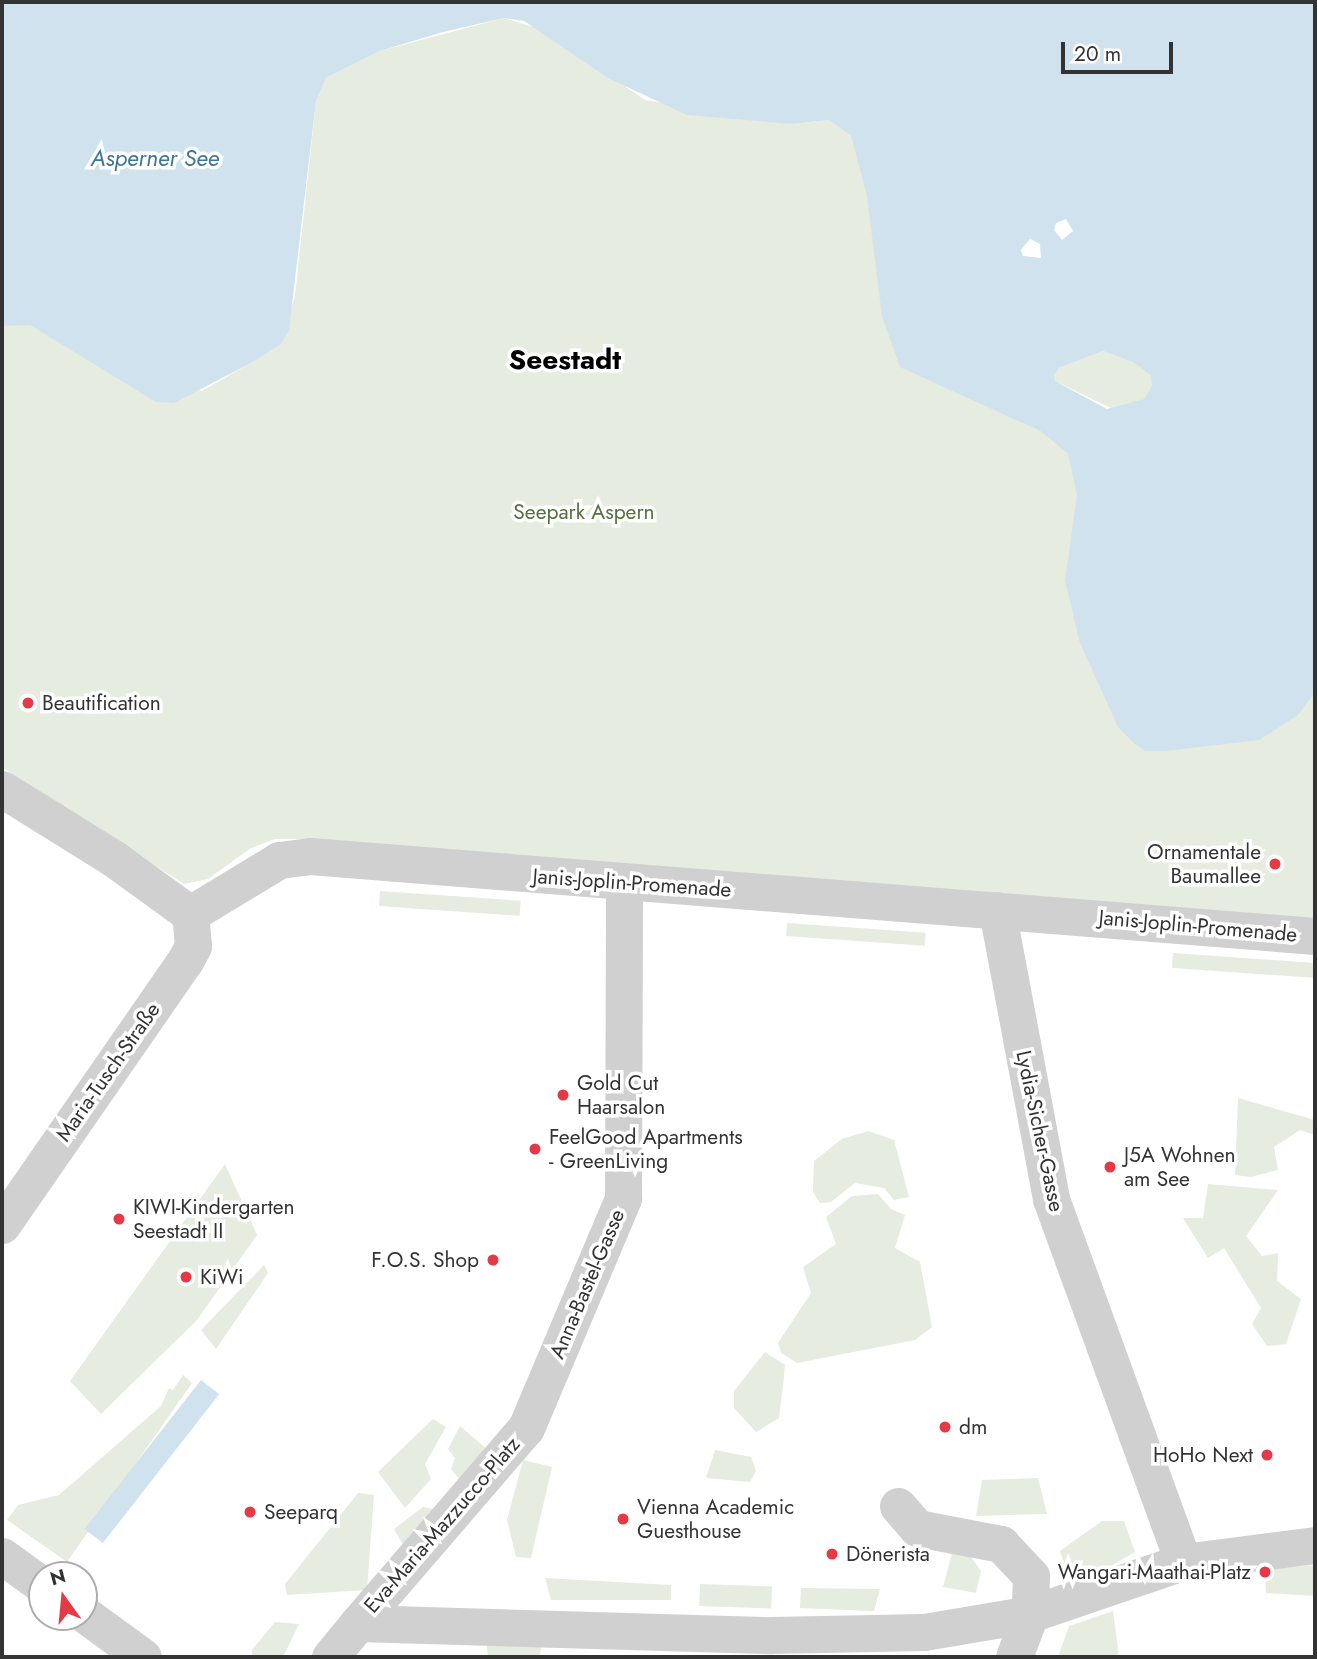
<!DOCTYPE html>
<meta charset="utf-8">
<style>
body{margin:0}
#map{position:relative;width:1317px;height:1659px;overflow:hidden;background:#fff;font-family:Jost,sans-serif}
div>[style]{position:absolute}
.green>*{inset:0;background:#e6ecdf;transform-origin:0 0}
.water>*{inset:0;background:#cfe2ee;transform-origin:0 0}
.street>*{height:37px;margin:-18.5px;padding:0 18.5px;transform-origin:18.5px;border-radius:18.5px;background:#d0d0d0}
.dots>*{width:19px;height:19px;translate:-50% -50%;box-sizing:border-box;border:4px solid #fff;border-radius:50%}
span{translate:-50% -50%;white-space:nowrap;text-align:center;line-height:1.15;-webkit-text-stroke:7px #fff;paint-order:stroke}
.park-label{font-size:21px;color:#56703f}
.poi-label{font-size:21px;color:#333}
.left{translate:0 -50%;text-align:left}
.right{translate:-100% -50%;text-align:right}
.street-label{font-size:21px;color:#333}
.water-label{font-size:23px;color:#3f7597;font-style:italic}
.district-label{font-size:28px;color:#000;font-weight:700}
.frame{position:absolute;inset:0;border:4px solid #333;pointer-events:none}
.north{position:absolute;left:28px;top:1561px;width:70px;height:70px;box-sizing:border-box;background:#fff;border:2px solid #adadad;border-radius:50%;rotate:345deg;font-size:19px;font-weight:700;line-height:28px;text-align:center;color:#333}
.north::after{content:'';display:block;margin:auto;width:24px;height:32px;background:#e63946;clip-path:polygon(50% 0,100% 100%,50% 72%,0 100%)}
.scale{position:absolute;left:1061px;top:42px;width:112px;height:32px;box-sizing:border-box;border:4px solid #333;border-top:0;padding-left:9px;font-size:21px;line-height:24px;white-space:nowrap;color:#333;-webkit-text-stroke:5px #fff;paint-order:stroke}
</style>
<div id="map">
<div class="green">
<div style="clip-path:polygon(504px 18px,543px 30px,645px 100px,792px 124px,829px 120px,851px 136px,863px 178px,1020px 422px,1040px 431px,1068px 454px,1077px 477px,1303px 706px,1315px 692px,1315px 920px,294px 839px,275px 839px,251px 848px,208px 879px,184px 884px,2px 767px,2px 326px,13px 325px,17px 313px,202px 391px,249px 364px,280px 344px,295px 296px,316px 101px,326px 78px,380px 51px)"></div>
<div style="clip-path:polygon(1103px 351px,1117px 356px,1176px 375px,1144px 399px,1115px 410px,1055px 381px,1053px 375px,1059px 368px)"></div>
<div style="left:380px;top:891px;width:141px;height:15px;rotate:4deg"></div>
<div style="left:787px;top:923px;width:139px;height:13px;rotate:4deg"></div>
<div style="left:1173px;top:953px;width:142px;height:15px;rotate:4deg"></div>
<div style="clip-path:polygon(1238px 1098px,1315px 1120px,1315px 1135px,1300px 1130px,1274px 1147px,1278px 1170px,1251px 1177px,1235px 1175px)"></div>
<div style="clip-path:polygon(868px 1131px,894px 1140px,909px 1197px,894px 1200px,884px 1188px,855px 1183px,831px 1202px,820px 1203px,813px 1192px,814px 1161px,842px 1139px)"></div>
<div style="clip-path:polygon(225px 1164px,257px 1235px,197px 1320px,101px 1414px,70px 1381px)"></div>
<div style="clip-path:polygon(1208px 1184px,1278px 1190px,1246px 1236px,1262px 1256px,1278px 1253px,1277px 1281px,1301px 1299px,1286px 1344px,1267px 1346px,1252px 1324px,1261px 1308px,1224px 1248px,1208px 1258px,1183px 1218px,1203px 1218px)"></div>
<div style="clip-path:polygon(878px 1194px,891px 1209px,905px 1215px,895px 1248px,920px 1262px,932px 1327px,915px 1340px,797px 1363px,781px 1353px,778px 1343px,811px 1293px,803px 1267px,836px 1244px,826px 1217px,852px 1196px)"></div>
<div style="clip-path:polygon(264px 1265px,268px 1273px,216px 1349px,201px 1330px)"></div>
<div style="clip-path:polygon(765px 1352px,785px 1365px,783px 1386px,779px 1418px,756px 1432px,734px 1408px,734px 1391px)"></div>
<div style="clip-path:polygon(183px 1375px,192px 1383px,67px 1562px,7px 1520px,18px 1505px,59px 1495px,161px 1406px,169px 1388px,173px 1390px)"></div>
<div style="clip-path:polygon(433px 1419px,446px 1427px,425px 1464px,431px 1479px,405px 1508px,378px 1472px)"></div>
<div style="clip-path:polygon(460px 1426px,490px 1452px,460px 1480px,451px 1469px,455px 1458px,448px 1449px)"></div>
<div style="clip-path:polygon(715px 1450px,751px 1457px,756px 1471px,750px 1482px,706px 1478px)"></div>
<div style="clip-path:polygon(523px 1460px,552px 1467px,531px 1558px,516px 1557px,507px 1520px)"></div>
<div style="clip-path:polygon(1038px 1478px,1047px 1514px,976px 1516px,982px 1480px)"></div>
<div style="clip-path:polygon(358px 1493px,374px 1495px,367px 1590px,287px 1595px,285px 1584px)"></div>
<div style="clip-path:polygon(423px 1507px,433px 1509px,408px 1554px,394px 1529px)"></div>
<div style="clip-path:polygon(1102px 1521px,1124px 1521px,1135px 1552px,1090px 1578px,1068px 1574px,1060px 1551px)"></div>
<div style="clip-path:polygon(953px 1549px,965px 1549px,981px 1571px,976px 1593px,943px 1587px)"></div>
<div style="clip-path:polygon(1315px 1565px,1315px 1596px,1266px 1593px,1265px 1570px)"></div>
<div style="clip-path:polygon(545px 1578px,671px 1585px,671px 1600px,551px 1600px)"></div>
<div style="left:700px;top:1584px;width:72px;height:22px;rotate:2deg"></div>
<div style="clip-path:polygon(801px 1588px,880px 1589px,874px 1611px,800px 1608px)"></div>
<div style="clip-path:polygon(1113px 1611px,1119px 1657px,1058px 1657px,1069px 1626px)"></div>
<div style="clip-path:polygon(275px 1622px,299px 1624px,283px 1657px,252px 1657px,252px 1650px)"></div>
<div style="clip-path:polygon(485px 1634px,542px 1639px,540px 1657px,488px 1657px)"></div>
</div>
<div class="water">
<div style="clip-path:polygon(evenodd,2px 2px,1315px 2px,1315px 692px,1298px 715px,1259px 740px,1165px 751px,1145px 751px,1134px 743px,1118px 727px,1080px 643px,1065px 581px,1077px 495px,1068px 454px,1040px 431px,900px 367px,882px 316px,867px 196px,851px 136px,829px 120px,792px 124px,687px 115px,608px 78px,524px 21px,504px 18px,443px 32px,380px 51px,326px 78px,316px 101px,289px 330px,281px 344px,249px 364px,174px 403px,156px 402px,30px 325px,2px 326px,2px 2px,1066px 219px,1073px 231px,1062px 240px,1054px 230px,1056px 223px,1066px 219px,2px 2px,1030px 239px,1040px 244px,1041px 258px,1023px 256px,1021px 250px,1030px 239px,2px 2px,1103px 351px,1133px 362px,1151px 375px,1152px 386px,1144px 399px,1107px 409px,1055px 381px,1054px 375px,1059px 368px,1103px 351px)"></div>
<div style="left:201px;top:1380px;width:23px;height:189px;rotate:38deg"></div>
</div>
<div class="street">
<div style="left:2px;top:789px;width:131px;rotate:31.9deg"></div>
<div style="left:113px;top:858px;width:95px;rotate:36deg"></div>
<div style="left:997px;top:910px;width:294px;rotate:79.4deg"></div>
<div style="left:1051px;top:1199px;width:386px;rotate:70deg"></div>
<div style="left:190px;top:914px;width:104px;rotate:-31.2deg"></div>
<div style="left:279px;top:860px;width:31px;rotate:-7deg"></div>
<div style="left:310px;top:856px;width:1008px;rotate:4.55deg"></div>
<div style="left:2px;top:1225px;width:321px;rotate:-55.3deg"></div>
<div style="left:185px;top:961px;width:17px;rotate:-62deg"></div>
<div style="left:193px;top:946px;width:32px;rotate:-95deg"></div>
<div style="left:898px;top:1506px;width:29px;rotate:49deg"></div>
<div style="left:917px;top:1528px;width:86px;rotate:10.8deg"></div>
<div style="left:1001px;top:1544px;width:44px;rotate:46.8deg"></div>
<div style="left:1031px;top:1576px;width:38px;rotate:92deg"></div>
<div style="left:1030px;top:1614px;width:46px;rotate:110.4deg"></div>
<div style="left:2px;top:1556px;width:49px;rotate:35.9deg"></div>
<div style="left:84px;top:1614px;width:73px;rotate:36.1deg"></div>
<div style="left:358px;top:1623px;width:257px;rotate:-49.3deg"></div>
<div style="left:526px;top:1428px;width:250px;rotate:-67.1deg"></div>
<div style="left:623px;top:1198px;width:315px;rotate:-89.8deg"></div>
<div style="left:330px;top:1657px;width:44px;rotate:-50.5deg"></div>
<div style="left:358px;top:1623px;width:413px;rotate:1.7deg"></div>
<div style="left:771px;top:1635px;width:153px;rotate:-1.1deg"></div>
<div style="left:924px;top:1632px;width:108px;rotate:-9.6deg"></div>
<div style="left:1030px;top:1614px;width:162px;rotate:-18.8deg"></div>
<div style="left:1183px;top:1562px;width:133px;rotate:-7.3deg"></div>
</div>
<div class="dots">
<div style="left:28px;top:703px;background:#e63946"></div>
<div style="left:1275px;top:864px;background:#e63946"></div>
<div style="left:563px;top:1095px;background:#e63946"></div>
<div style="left:535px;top:1149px;background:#e63946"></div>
<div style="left:1110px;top:1167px;background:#e63946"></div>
<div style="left:119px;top:1219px;background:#e63946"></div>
<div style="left:493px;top:1260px;background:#e63946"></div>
<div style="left:186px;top:1277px;background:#e63946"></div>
<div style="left:945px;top:1427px;background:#e63946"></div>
<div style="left:1267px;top:1455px;background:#e63946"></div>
<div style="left:250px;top:1512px;background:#e63946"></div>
<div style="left:623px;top:1519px;background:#e63946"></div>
<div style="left:832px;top:1554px;background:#e63946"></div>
<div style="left:1265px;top:1572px;background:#e63946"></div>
</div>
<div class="park-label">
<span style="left:584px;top:512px">Seepark Aspern</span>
</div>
<div class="poi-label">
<span class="left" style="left:42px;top:703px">Beautification</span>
<span class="right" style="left:1261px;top:864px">Ornamentale<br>Baumallee</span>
<span class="left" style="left:577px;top:1095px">Gold Cut<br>Haarsalon</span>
<span class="left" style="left:549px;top:1149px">FeelGood Apartments<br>- GreenLiving</span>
<span class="left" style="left:1124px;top:1167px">J5A Wohnen<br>am See</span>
<span class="left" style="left:133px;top:1219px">KIWI-Kindergarten<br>Seestadt II</span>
<span class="right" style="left:479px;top:1260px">F.O.S. Shop</span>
<span class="left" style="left:200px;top:1277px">KiWi</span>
<span class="left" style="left:959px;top:1427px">dm</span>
<span class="right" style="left:1253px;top:1455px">HoHo Next</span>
<span class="left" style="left:637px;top:1519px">Vienna Academic<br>Guesthouse</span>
<span class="left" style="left:264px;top:1512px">Seeparq</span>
<span class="left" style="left:846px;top:1554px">Dönerista</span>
<span class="right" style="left:1251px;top:1572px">Wangari-Maathai-Platz</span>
</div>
<div class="street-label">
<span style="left:632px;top:883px;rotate:4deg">Janis-Joplin-Promenade</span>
<span style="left:1198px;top:926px;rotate:5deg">Janis-Joplin-Promenade</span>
<span style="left:108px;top:1072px;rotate:-55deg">Maria-Tusch-Straße</span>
<span style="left:1040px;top:1131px;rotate:78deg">Lydia-Sicher-Gasse</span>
<span style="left:587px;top:1284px;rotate:-67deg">Anna-Bastel-Gasse</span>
<span style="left:442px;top:1525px;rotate:-49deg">Eva-Maria-Mazzucco-Platz</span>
</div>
<div class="water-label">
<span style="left:155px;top:158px">Asperner See</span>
</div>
<div class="district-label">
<span style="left:565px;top:360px">Seestadt</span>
</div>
<div class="frame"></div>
<div class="north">N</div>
<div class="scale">20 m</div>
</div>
